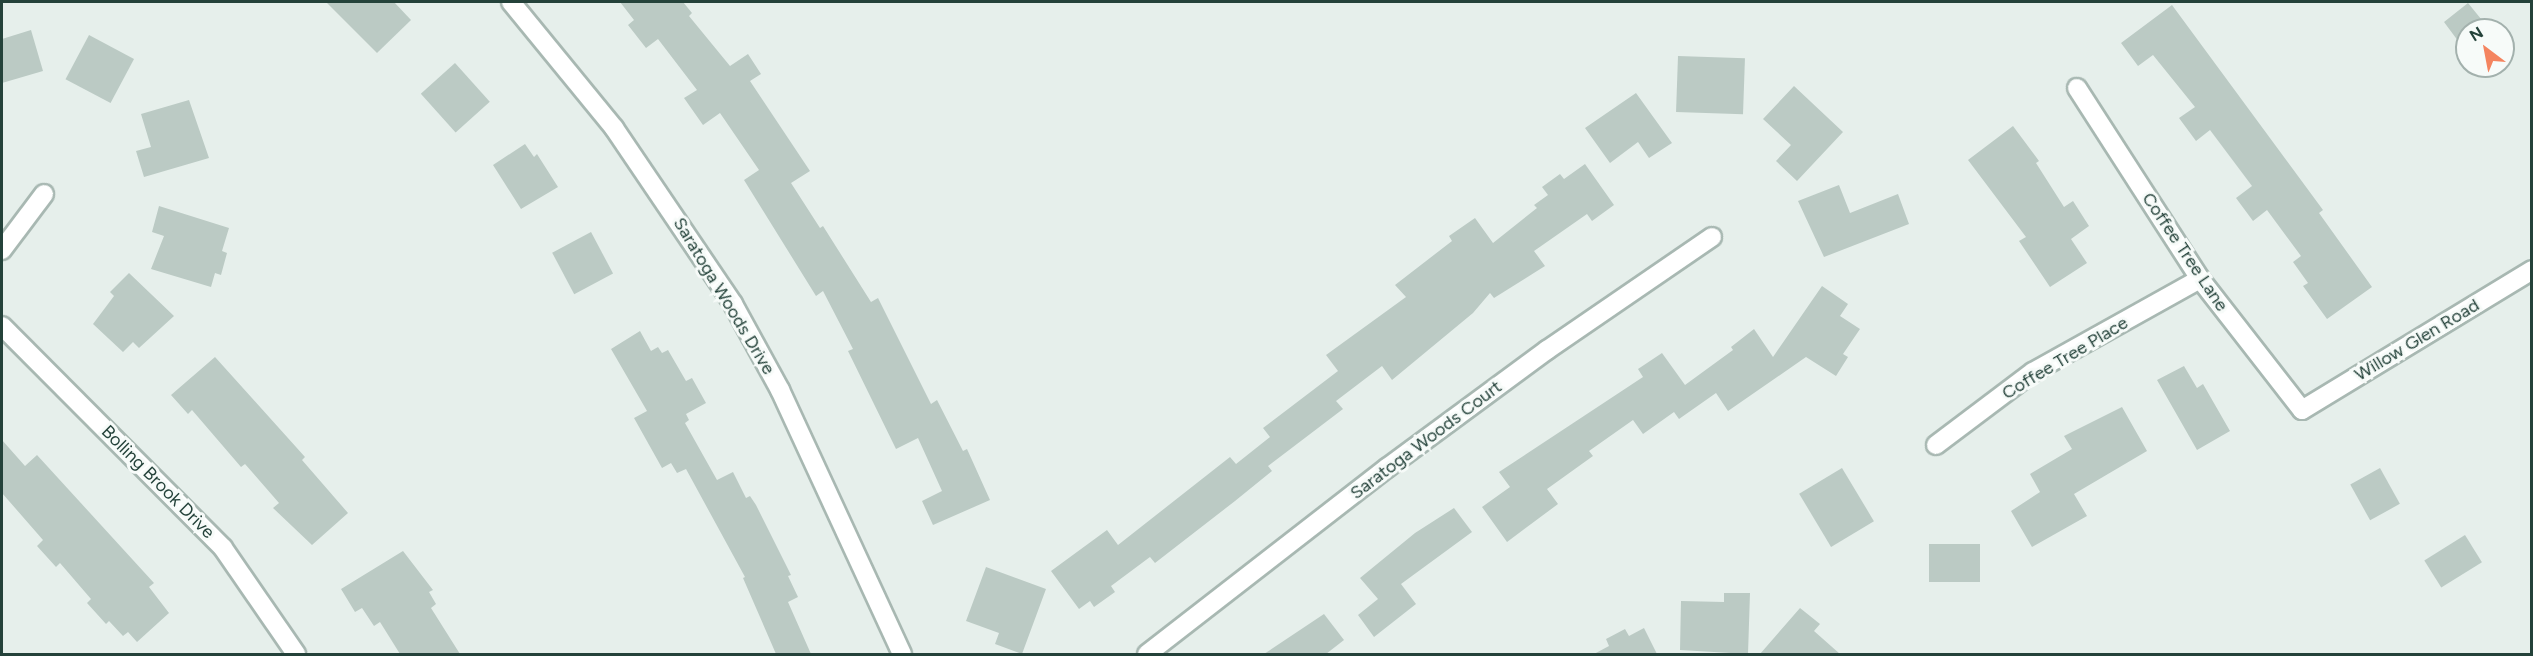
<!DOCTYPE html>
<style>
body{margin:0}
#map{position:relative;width:2533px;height:656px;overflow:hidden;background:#e6efeb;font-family:Figtree,sans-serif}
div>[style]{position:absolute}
.building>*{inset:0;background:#bbcac4;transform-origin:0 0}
.roads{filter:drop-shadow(2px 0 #a8b8b2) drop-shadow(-2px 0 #a8b8b2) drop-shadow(0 2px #a8b8b2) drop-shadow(0 -2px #a8b8b2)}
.minor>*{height:18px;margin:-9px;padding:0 9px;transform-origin:9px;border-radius:9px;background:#fff}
span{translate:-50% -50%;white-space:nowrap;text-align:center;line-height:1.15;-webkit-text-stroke:6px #f7fbf9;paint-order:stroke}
.street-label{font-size:18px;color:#24423a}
.frame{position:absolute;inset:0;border:3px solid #24423a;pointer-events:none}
.north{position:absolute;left:2455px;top:18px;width:60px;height:60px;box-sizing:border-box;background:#f7fbf9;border:2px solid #a3b1ad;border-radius:50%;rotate:328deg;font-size:16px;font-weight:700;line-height:24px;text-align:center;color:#24423a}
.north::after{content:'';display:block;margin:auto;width:21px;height:27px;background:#f4845f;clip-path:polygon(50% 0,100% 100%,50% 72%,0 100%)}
</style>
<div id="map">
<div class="building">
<div style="clip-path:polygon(326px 2px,394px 2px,411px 20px,377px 53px)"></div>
<div style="clip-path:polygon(620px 2px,683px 2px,692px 13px,689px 16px,730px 66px,748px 54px,761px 74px,750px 81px,810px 171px,791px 183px,820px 228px,823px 226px,871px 302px,878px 298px,931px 404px,937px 400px,963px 451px,967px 449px,990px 500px,933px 525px,922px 501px,942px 491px,918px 438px,896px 449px,848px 351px,853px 349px,823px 291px,816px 296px,744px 180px,759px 170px,720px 113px,703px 125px,684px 98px,697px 90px,658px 39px,646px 48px,628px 25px,634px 20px)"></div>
<div style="clip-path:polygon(2468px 3px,2490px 30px,2467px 30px,2467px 53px,2444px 22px)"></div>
<div style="clip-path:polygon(2172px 5px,2323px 210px,2319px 213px,2372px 287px,2327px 319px,2303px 286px,2308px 283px,2293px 262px,2301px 256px,2267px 210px,2253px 221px,2236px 198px,2252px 186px,2210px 130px,2196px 141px,2179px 118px,2195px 107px,2153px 55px,2138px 66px,2121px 43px)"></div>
<div style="clip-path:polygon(31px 30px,43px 71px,2px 83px,2px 39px)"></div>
<div style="left:89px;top:35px;width:51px;height:50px;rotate:28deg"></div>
<div style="left:1678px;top:56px;width:67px;height:56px;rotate:2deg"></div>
<div style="left:455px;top:63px;width:52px;height:46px;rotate:48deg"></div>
<div style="clip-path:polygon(1794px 86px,1843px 132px,1797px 181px,1776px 161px,1791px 145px,1763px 119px)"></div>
<div style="clip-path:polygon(1636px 93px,1672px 143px,1649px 158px,1638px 142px,1610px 163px,1585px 128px)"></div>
<div style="clip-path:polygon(189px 100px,209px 158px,144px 177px,136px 151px,151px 147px,141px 114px)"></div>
<div style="clip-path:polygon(2013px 126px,2039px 161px,2036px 163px,2064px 207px,2073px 201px,2089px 226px,2071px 239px,2087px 263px,2050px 287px,2019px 241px,2026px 237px,1968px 160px)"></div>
<div style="clip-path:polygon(525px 144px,534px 157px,537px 154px,558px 187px,521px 209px,493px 165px)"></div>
<div style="clip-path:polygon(1585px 164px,1614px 205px,1592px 221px,1587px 214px,1534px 251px,1545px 266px,1494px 298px,1490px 293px,1473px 313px,1392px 380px,1382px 366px,1336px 401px,1343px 409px,1268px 466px,1272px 471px,1235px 501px,1155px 563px,1150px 557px,1111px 586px,1115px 592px,1094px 607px,1090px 601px,1079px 609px,1051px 571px,1107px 530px,1118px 545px,1230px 457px,1236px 464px,1270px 437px,1263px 428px,1338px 371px,1326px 355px,1406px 297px,1395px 285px,1452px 241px,1449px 236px,1475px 218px,1493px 243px,1537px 208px,1534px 205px,1548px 195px,1542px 187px,1560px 174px,1564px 179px)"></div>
<div style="clip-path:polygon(1839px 185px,1850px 213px,1898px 194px,1909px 224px,1824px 257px,1798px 201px)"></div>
<div style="clip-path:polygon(159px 206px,229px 228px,222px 251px,227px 253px,221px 275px,215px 273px,211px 287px,151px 269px,164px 236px,152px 232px)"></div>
<div style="left:591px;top:232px;width:47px;height:44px;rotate:62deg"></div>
<div style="clip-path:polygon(129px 273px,174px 316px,139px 348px,133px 342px,123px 352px,93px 324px,114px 296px,110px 292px)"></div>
<div style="clip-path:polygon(1822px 286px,1848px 304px,1840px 316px,1860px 329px,1843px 354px,1848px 357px,1836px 376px,1806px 357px,1728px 411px,1716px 393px,1679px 419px,1674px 412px,1643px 434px,1633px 420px,1589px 451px,1593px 456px,1547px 489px,1558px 504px,1507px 542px,1482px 507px,1510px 487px,1499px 472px,1643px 377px,1638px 369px,1662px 353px,1685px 385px,1733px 350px,1731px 347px,1754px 329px,1773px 357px)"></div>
<div style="clip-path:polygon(640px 331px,651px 351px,658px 347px,662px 353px,668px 350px,686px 381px,692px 378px,706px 403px,686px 414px,689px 420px,685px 423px,717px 480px,733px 472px,746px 498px,750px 496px,756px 505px,791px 575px,788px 576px,798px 597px,788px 602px,811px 654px,776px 654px,743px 578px,745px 577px,686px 469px,677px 473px,671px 463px,662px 468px,634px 418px,647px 411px,611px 349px)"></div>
<div style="clip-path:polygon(215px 357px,305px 457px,302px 460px,348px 513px,312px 545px,273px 508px,279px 503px,245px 464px,241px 467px,192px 410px,188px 414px,171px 395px)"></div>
<div style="clip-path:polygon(2184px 366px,2197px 388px,2203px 384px,2230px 431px,2197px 450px,2157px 380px)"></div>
<div style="clip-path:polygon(2122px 407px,2147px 451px,2074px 494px,2087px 516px,2032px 547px,2011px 511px,2040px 492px,2030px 474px,2072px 449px,2064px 436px)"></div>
<div style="clip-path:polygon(2px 440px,25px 466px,37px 455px,154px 583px,149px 587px,169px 613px,137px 642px,128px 632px,123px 636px,109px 621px,106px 624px,87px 603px,91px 599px,60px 563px,56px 567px,37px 546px,43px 540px,2px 493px)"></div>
<div style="left:1842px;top:468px;width:62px;height:50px;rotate:59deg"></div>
<div style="left:2380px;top:468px;width:41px;height:34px;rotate:61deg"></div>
<div style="clip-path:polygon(1454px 508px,1472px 532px,1401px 584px,1416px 604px,1374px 637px,1358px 615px,1378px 599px,1360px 578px,1415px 533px)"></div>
<div style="left:2465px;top:535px;width:32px;height:48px;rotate:58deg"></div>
<div style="left:1929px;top:544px;width:51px;height:38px"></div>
<div style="clip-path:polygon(403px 551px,433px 590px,429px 592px,436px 604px,431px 608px,460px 654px,400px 654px,380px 622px,374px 626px,362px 608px,355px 612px,341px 589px)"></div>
<div style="clip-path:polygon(986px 567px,1046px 589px,1022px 654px,995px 644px,999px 633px,966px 621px)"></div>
<div style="clip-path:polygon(1724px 593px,1750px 593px,1748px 654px,1680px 650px,1681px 601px,1724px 602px)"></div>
<div style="clip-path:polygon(1800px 608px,1820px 624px,1814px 631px,1840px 654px,1760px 654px)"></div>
<div style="clip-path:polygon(1324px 614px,1344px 640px,1326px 654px,1264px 654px)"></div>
<div style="clip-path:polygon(1644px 628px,1657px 654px,1594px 654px,1609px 646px,1606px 639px,1625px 629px,1629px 636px)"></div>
</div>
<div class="roads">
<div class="minor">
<div style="left:511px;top:2px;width:163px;rotate:50.7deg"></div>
<div style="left:614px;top:128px;width:212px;rotate:55.9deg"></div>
<div style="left:733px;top:304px;width:98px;rotate:61.3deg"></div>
<div style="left:780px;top:390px;width:291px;rotate:65.2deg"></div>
<div style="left:2077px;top:88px;width:227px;rotate:57.2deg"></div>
<div style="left:2200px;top:279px;width:166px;rotate:52.1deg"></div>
<div style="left:2302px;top:410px;width:269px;rotate:-31.3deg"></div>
<div style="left:2px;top:250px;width:70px;rotate:-53.1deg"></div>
<div style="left:2px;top:326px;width:313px;rotate:45.1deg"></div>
<div style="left:223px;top:548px;width:129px;rotate:55.4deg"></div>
<div style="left:1936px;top:445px;width:121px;rotate:-37deg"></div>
<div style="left:2033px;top:372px;width:191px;rotate:-29.1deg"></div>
<div style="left:1147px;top:654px;width:304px;rotate:-37.8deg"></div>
<div style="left:1387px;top:468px;width:199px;rotate:-36.4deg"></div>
<div style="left:1547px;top:350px;width:200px;rotate:-34.4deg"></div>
</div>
</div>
<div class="street-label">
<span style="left:2185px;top:252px;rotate:56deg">Coffee Tree Lane</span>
<span style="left:724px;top:296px;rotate:59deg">Saratoga Woods Drive</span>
<span style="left:2417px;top:340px;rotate:-31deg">Willow Glen Road</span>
<span style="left:2065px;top:358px;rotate:-31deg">Coffee Tree Place</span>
<span style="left:1426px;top:440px;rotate:-37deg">Saratoga Woods Court</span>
<span style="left:158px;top:482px;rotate:45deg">Bolling Brook Drive</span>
</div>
<div class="frame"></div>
<div class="north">N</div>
</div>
